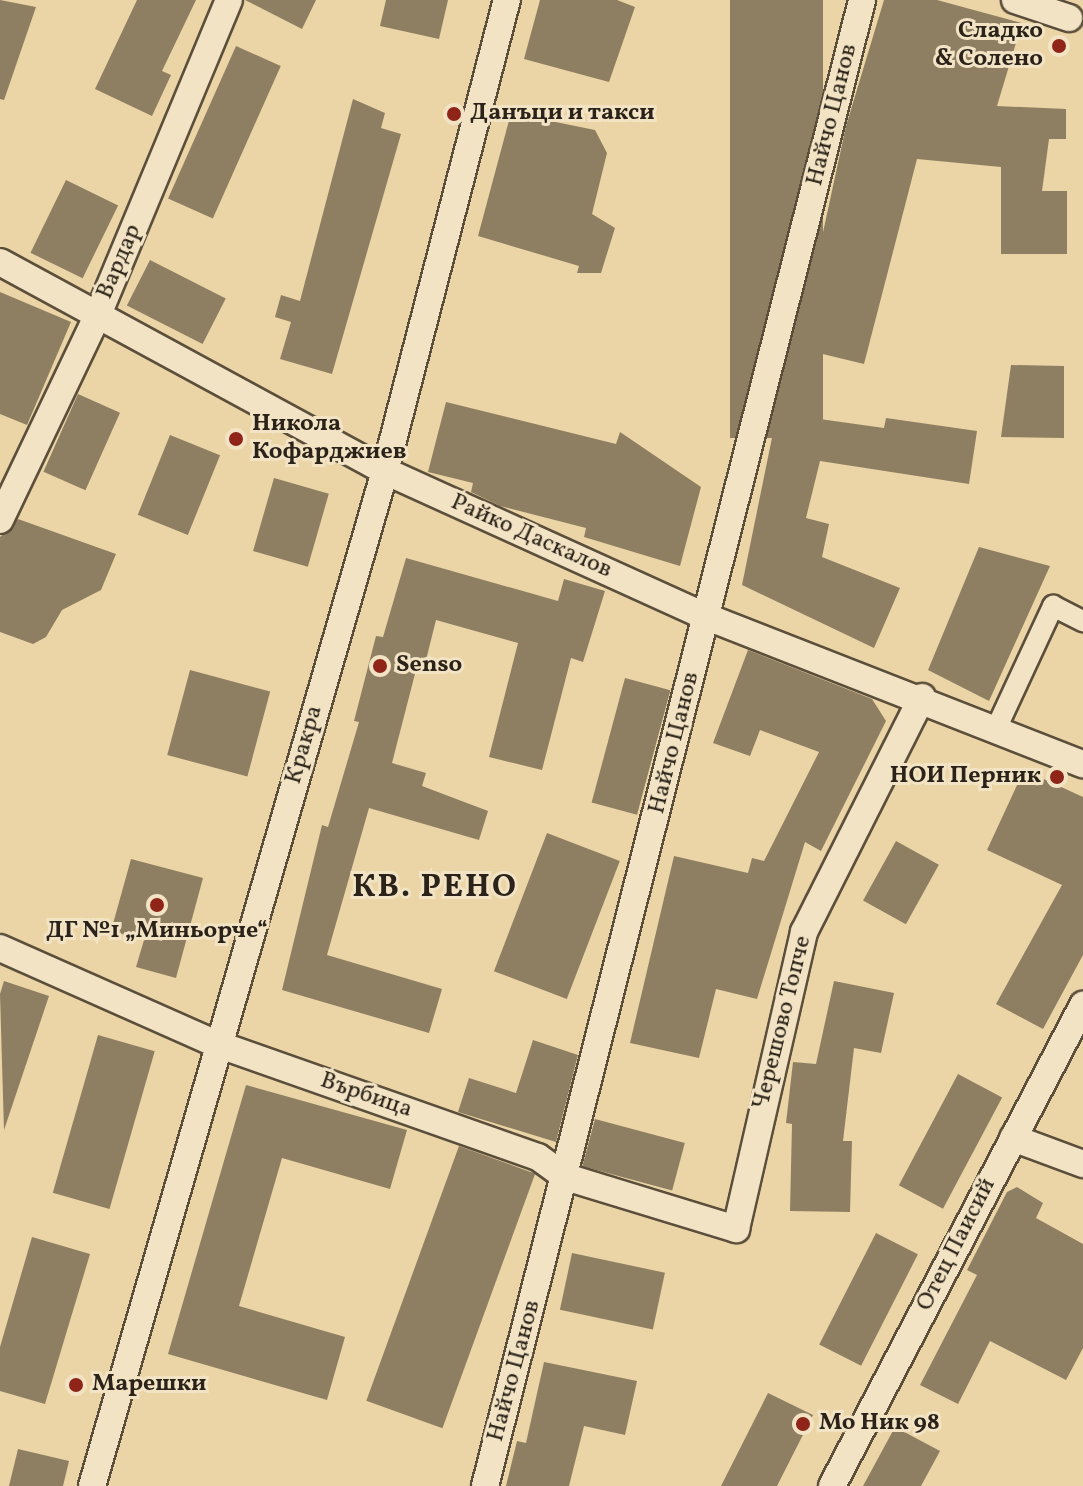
<!DOCTYPE html>
<meta charset="utf-8">
<style>
body{margin:0}
#map{position:relative;width:1083px;height:1486px;overflow:hidden;background:#ebd4a5;font-family:Vollkorn,serif}
div>[style]{position:absolute}
.building>*{inset:0;background:#8f7f62;transform-origin:0 0}
.roads{filter:drop-shadow(2px 0 #5b4f3c) drop-shadow(-2px 0 #5b4f3c) drop-shadow(0 2px #5b4f3c) drop-shadow(0 -2px #5b4f3c)}
.pedestrian>*{height:20px;margin:-10px;padding:0 10px;transform-origin:10px;border-radius:10px;background:#f2e3c4}
.minor>*{height:26px;margin:-13px;padding:0 13px;transform-origin:13px;border-radius:13px;background:#f2e3c4}
.dots>*{width:22px;height:22px;translate:-50% -50%;box-sizing:border-box;border:4px solid #f2e3c4;border-radius:50%}
span{translate:-50% -50%;white-space:nowrap;text-align:center;line-height:1.15;-webkit-text-stroke:6px #f2e3c4;paint-order:stroke}
.poi-label{font-size:24px;color:#2b2319;font-weight:700}
.right{translate:-100% -50%;text-align:right}
.left{translate:0 -50%;text-align:left}
.street-label{font-size:24px;color:#2b2319}
.district-label{font-size:32px;color:#2b2319;font-weight:700;letter-spacing:2px}
</style>
<div id="map">
<div class="building">
<div style="clip-path:polygon(0 0,36px 7px,4px 100px,0 99px)"></div>
<div style="clip-path:polygon(137px 0,196px 0,162px 71px,171px 75px,152px 116px,95px 89px)"></div>
<div style="clip-path:polygon(245px 0,316px 0,302px 29px)"></div>
<div style="clip-path:polygon(386px 0,448px 0,439px 39px,380px 26px)"></div>
<div style="clip-path:polygon(540px 0,617px 0,635px 7px,609px 82px,524px 59px)"></div>
<div style="left:730px;top:0;width:93px;height:438px"></div>
<div style="clip-path:polygon(884px 0,937px 0,1022px 23px,997px 106px,1066px 109px,1066px 139px,1049px 139px,1042px 191px,1067px 191px,1067px 254px,1001px 254px,1001px 167px,917px 159px,864px 364px,798px 348px,846px 126px)"></div>
<div style="left:236px;top:46px;width:49px;height:167px;rotate:24deg"></div>
<div style="clip-path:polygon(353px 99px,385px 113px,381px 128px,401px 134px,332px 374px,280px 359px,291px 322px,275px 317px,281px 295px,300px 301px)"></div>
<div style="clip-path:polygon(511px 113px,595px 130px,607px 153px,592px 214px,615px 228px,601px 273px,577px 273px,579px 266px,478px 236px)"></div>
<div style="left:66px;top:180px;width:58px;height:81px;rotate:26deg"></div>
<div style="left:150px;top:260px;width:85px;height:51px;rotate:27deg"></div>
<div style="clip-path:polygon(0 292px,71px 322px,27px 425px,0 414px)"></div>
<div style="clip-path:polygon(1011px 365px,1064px 366px,1064px 438px,1001px 437px)"></div>
<div style="left:78px;top:394px;width:46px;height:85px;rotate:24deg"></div>
<div style="clip-path:polygon(446px 402px,616px 444px,620px 432px,701px 487px,680px 566px,584px 537px,586px 528px,500px 506px,471px 492px,473px 483px,428px 472px)"></div>
<div style="clip-path:polygon(777px 413px,884px 428px,886px 418px,977px 431px,969px 484px,820px 461px,806px 518px,829px 524px,822px 557px,900px 588px,874px 648px,742px 585px)"></div>
<div style="left:170px;top:435px;width:54px;height:86px;rotate:22deg"></div>
<div style="left:274px;top:478px;width:57px;height:76px;rotate:16deg"></div>
<div style="clip-path:polygon(18px 519px,116px 554px,101px 590px,62px 610px,46px 637px,33px 644px,0 632px,0 537px)"></div>
<div style="clip-path:polygon(979px 547px,1050px 566px,989px 701px,928px 670px)"></div>
<div style="clip-path:polygon(406px 558px,558px 601px,564px 579px,605px 591px,583px 662px,571px 658px,542px 770px,489px 757px,518px 643px,436px 620px,424px 668px,417px 666px,392px 763px,426px 773px,422px 786px,488px 811px,479px 840px,369px 808px,327px 955px,442px 989px,429px 1033px,282px 990px,322px 825px,328px 827px,359px 722px,354px 721px,376px 636px,383px 637px)"></div>
<div style="clip-path:polygon(748px 650px,872px 699px,886px 721px,821px 851px,805px 842px,757px 999px,716px 989px,699px 1058px,630px 1043px,674px 856px,748px 873px,752px 858px,764px 861px,819px 752px,760px 730px,750px 756px,713px 743px)"></div>
<div style="left:190px;top:670px;width:83px;height:88px;rotate:15deg"></div>
<div style="left:625px;top:678px;width:47px;height:129px;rotate:15deg"></div>
<div style="clip-path:polygon(1024px 770px,1083px 797px,1083px 955px,1043px 1029px,996px 1004px,1062px 885px,987px 850px)"></div>
<div style="left:547px;top:833px;width:78px;height:148px;rotate:21deg"></div>
<div style="left:896px;top:841px;width:49px;height:68px;rotate:29deg"></div>
<div style="clip-path:polygon(131px 859px,203px 878px,176px 978px,136px 967px,144px 940px,111px 931px)"></div>
<div style="clip-path:polygon(4px 981px,49px 996px,4px 1130px,0 994px)"></div>
<div style="clip-path:polygon(834px 981px,894px 993px,881px 1053px,854px 1048px,843px 1141px,852px 1141px,850px 1212px,790px 1211px,792px 1124px,786px 1123px,793px 1062px,816px 1064px)"></div>
<div style="left:98px;top:1035px;width:59px;height:164px;rotate:16deg"></div>
<div style="clip-path:polygon(533px 1040px,578px 1055px,556px 1142px,458px 1112px,469px 1078px,516px 1093px)"></div>
<div style="left:958px;top:1074px;width:50px;height:126px;rotate:28deg"></div>
<div style="clip-path:polygon(246px 1085px,407px 1130px,390px 1189px,282px 1158px,239px 1306px,345px 1337px,327px 1400px,168px 1354px)"></div>
<div style="left:595px;top:1119px;width:93px;height:49px;rotate:15deg"></div>
<div style="left:459px;top:1146px;width:81px;height:271px;rotate:20deg"></div>
<div style="clip-path:polygon(1017px 1187px,1043px 1203px,1036px 1218px,1083px 1244px,1083px 1348px,1066px 1380px,990px 1341px,958px 1404px,920px 1385px,977px 1275px,967px 1270px,1007px 1192px)"></div>
<div style="left:876px;top:1233px;width:47px;height:125px;rotate:27deg"></div>
<div style="clip-path:polygon(32px 1237px,90px 1254px,45px 1404px,0 1391px,0 1347px)"></div>
<div style="left:572px;top:1253px;width:95px;height:58px;rotate:12deg"></div>
<div style="clip-path:polygon(544px 1362px,637px 1381px,625px 1435px,584px 1426px,569px 1486px,506px 1486px,517px 1441px,526px 1443px)"></div>
<div style="clip-path:polygon(768px 1393px,813px 1415px,777px 1486px,721px 1486px)"></div>
<div style="clip-path:polygon(895px 1427px,940px 1451px,921px 1486px,863px 1486px)"></div>
<div style="clip-path:polygon(18px 1449px,69px 1461px,63px 1486px,9px 1486px)"></div>
</div>
<div class="roads">
<div class="pedestrian">
<div style="left:996px;top:729px;width:136px;rotate:-65.1deg"></div>
<div style="left:1053px;top:606px;width:34px;rotate:27deg"></div>
</div>
<div class="minor">
<div style="left:1015px;top:0;width:57px;rotate:18.4deg"></div>
<div style="left:0;top:262px;width:438px;rotate:28.5deg"></div>
<div style="left:385px;top:471px;width:354px;rotate:24.4deg"></div>
<div style="left:707px;top:617px;width:404px;rotate:21.4deg"></div>
<div style="left:0;top:520px;width:225px;rotate:-64.5deg"></div>
<div style="left:97px;top:317px;width:343px;rotate:-67.4deg"></div>
<div style="left:0;top:948px;width:237px;rotate:23.9deg"></div>
<div style="left:217px;top:1044px;width:340px;rotate:19.4deg"></div>
<div style="left:538px;top:1157px;width:34px;rotate:36deg"></div>
<div style="left:566px;top:1177px;width:178px;rotate:17deg"></div>
<div style="left:736px;top:1229px;width:305px;rotate:-77.1deg"></div>
<div style="left:804px;top:932px;width:263px;rotate:-63.3deg"></div>
<div style="left:1013px;top:1138px;width:75px;rotate:20.4deg"></div>
<div style="left:92px;top:1486px;width:1056px;rotate:-73.9deg"></div>
<div style="left:385px;top:471px;width:487px;rotate:-75.5deg"></div>
<div style="left:485px;top:1486px;width:1533px;rotate:-75.76deg"></div>
<div style="left:832px;top:1486px;width:543px;rotate:-62.44deg"></div>
</div>
</div>
<div class="dots">
<div style="left:1059px;top:46px;background:#8f2418"></div>
<div style="left:454px;top:114px;background:#8f2418"></div>
<div style="left:236px;top:439px;background:#8f2418"></div>
<div style="left:380px;top:666px;background:#8f2418"></div>
<div style="left:1057px;top:777px;background:#8f2418"></div>
<div style="left:157px;top:905px;background:#8f2418"></div>
<div style="left:76px;top:1385px;background:#8f2418"></div>
<div style="left:803px;top:1424px;background:#8f2418"></div>
</div>
<div class="poi-label">
<span class="right" style="left:1043px;top:46px">Сладко<br>&amp; Солено</span>
<span class="left" style="left:470px;top:114px">Данъци и такси</span>
<span class="left" style="left:252px;top:439px">Никола<br>Кофарджиев</span>
<span class="left" style="left:396px;top:666px">Senso</span>
<span class="right" style="left:1041px;top:777px">НОИ Перник</span>
<span style="left:157px;top:932px">ДГ №1 „Миньорче“</span>
<span class="left" style="left:92px;top:1385px">Марешки</span>
<span class="left" style="left:819px;top:1424px">Мо Ник 98</span>
</div>
<div class="street-label">
<span style="left:833px;top:115px;rotate:-76deg">Найчо Цанов</span>
<span style="left:120px;top:262px;rotate:-67deg">Вардар</span>
<span style="left:531px;top:537px;rotate:24deg">Райко Даскалов</span>
<span style="left:675px;top:743px;rotate:-76deg">Найчо Цанов</span>
<span style="left:305px;top:745px;rotate:-74deg">Кракра</span>
<span style="left:783px;top:1023px;rotate:-76deg">Черешово Топче</span>
<span style="left:366px;top:1096px;rotate:19deg">Върбица</span>
<span style="left:957px;top:1245px;rotate:-63deg">Отец Паисий</span>
<span style="left:515px;top:1371px;rotate:-75deg">Найчо Цанов</span>
</div>
<div class="district-label">
<span style="left:435px;top:888px">КВ. РЕНО</span>
</div>
</div>
